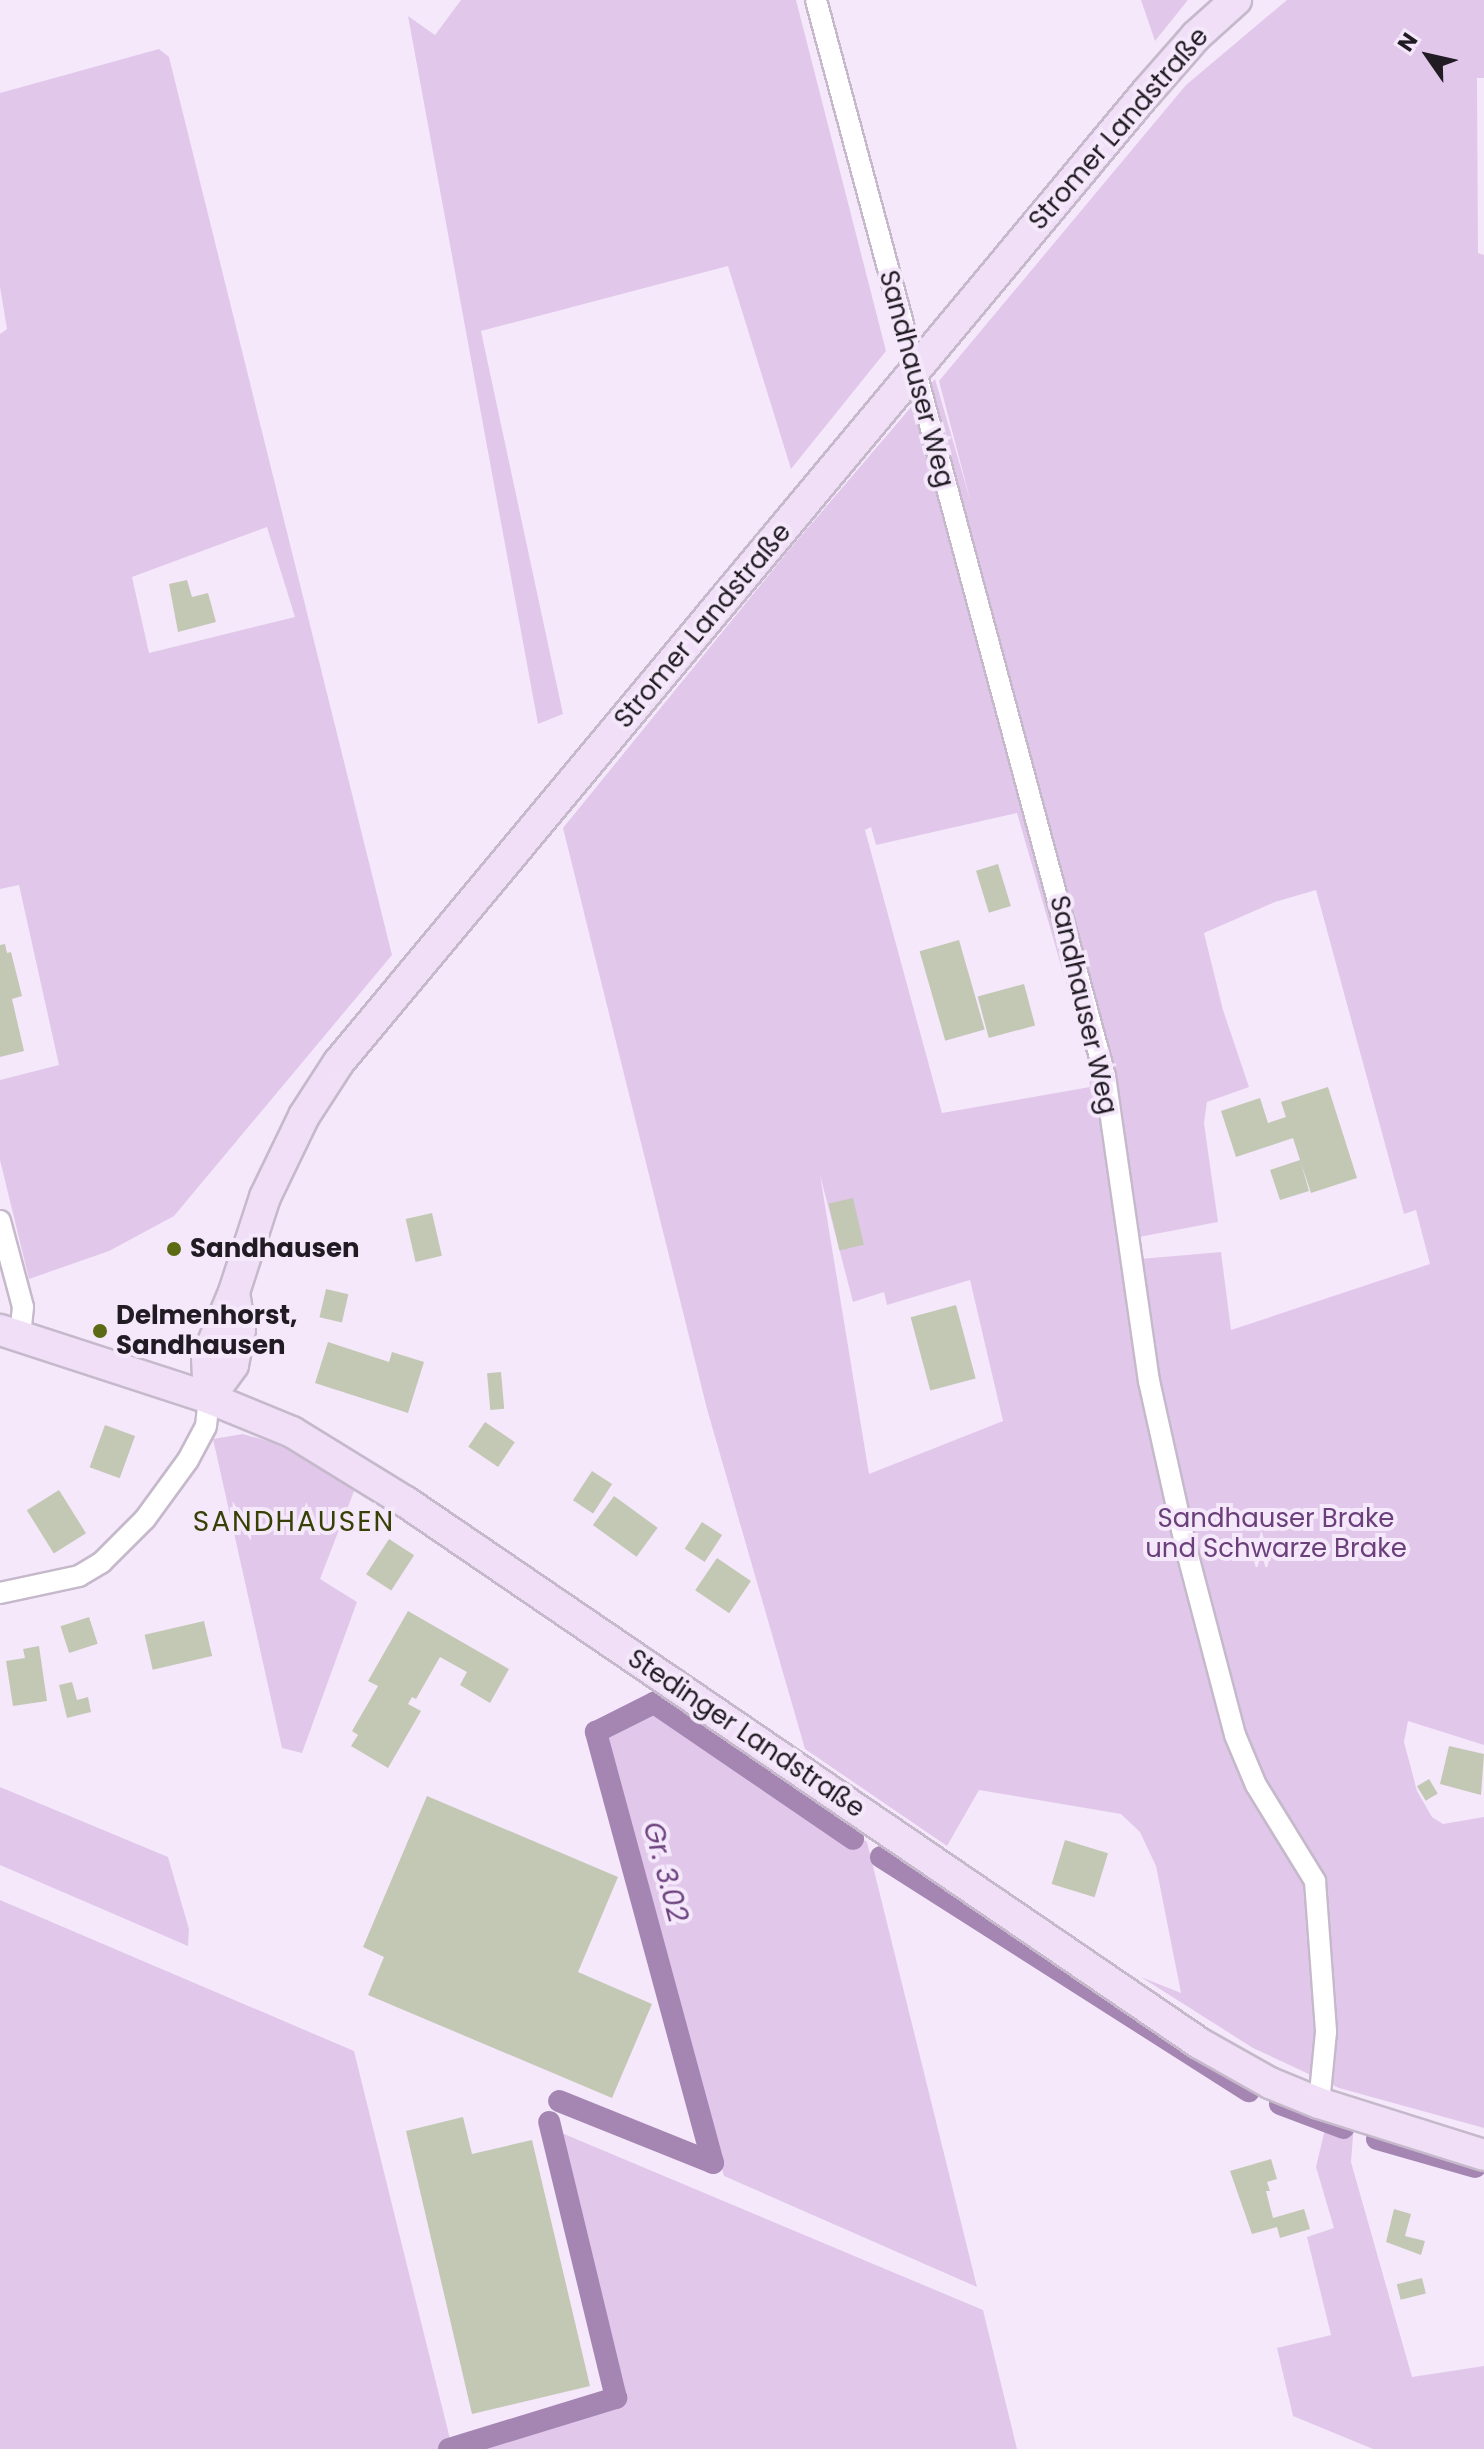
<!DOCTYPE html>
<meta charset="utf-8">
<style>
body{margin:0}
#map{position:relative;width:1484px;height:2449px;overflow:hidden;background:#f5e8fb;font-family:Poppins,sans-serif}
div>[style]{position:absolute}
.green>*{inset:0;background:#e1c8eb}
.canal>*{height:22px;margin:-11px;padding:0 11px;transform-origin:11px;border-radius:11px;background:#a585b2}
.building>*{inset:0;background:#c3c8b5;transform-origin:0 0}
.roads{filter:drop-shadow(2px 0 #c5b9cb) drop-shadow(-2px 0 #c5b9cb) drop-shadow(0 2px #c5b9cb) drop-shadow(0 -2px #c5b9cb)}
.street>*{height:20px;margin:-10px;padding:0 10px;transform-origin:10px;border-radius:10px;background:#fff}
.secondary>*{height:30px;margin:-15px;padding:0 15px;transform-origin:15px;border-radius:15px;background:#f1dff8}
.dots>*{width:22px;height:22px;translate:-50% -50%;box-sizing:border-box;border:4px solid #f5e8fb;border-radius:50%}
span{translate:-50% -50%;white-space:nowrap;text-align:center;line-height:1.15;-webkit-text-stroke:8px #f5e8fb;paint-order:stroke}
.street-label{font-size:26px;color:#211c23}
.poi-label{font-size:26px;color:#211c23;font-weight:700}
.left{translate:0 -50%;text-align:left}
.park-label{font-size:26px;color:#6a3f7a}
.neighbourhood-label{font-size:28px;color:#374105;letter-spacing:2px}
.water-label{font-size:28px;color:#6d437e;font-style:italic}
.north{position:absolute;left:1388px;top:16px;width:80px;height:80px;-webkit-text-stroke:6px #f5e8fb;paint-order:stroke;rotate:304deg;font-size:22px;font-weight:700;line-height:32px;text-align:center;color:#211c23}
.north::after{content:'';display:block;margin:auto;width:28px;height:36px;background:#211c23;clip-path:polygon(50% 0,100% 100%,50% 72%,0 100%)}
</style>
<div id="map">
<div class="green">
<div style="clip-path:polygon(461px 0,796px 0,886px 351px,791px 469px,728px 266px,481px 331px,563px 714px,538px 724px,408px 16px,435px 35px)"></div>
<div style="clip-path:polygon(1141px 0,1188px 0,1155px 41px)"></div>
<div style="clip-path:polygon(evenodd,1287px 0,1484px 0,1484px 78px,1477px 78px,1478px 253px,1484px 255px,1484px 1745px,1408px 1721px,1404px 1742px,1417px 1791px,1432px 1817px,1443px 1824px,1484px 1817px,1484px 2128px,1339px 2088px,1253px 2048px,1141px 1977px,1181px 1993px,1156px 1866px,1140px 1832px,1121px 1814px,979px 1790px,947px 1846px,805px 1749px,707px 1409px,563px 828px,789px 550px,935px 379px,971px 503px,939px 381px,1186px 85px,1287px 0,1017px 813px,1088px 1059px,1090px 1087px,942px 1113px,865px 830px,871px 827px,876px 845px,1017px 813px,1287px 0,1316px 890px,1404px 1214px,1416px 1210px,1430px 1264px,1231px 1330px,1221px 1252px,1140px 1259px,1139px 1237px,1218px 1222px,1204px 1123px,1207px 1102px,1249px 1087px,1223px 1010px,1204px 933px,1275px 902px,1316px 890px,1287px 0,820px 1175px,853px 1302px,884px 1292px,887px 1305px,970px 1280px,1003px 1421px,869px 1474px,820px 1175px)"></div>
<div style="clip-path:polygon(evenodd,159px 49px,169px 57px,392px 955px,174px 1216px,109px 1251px,29px 1279px,0 1160px,0 1080px,59px 1065px,19px 885px,0 889px,0 334px,7px 329px,0 287px,0 93px,159px 49px,267px 527px,295px 617px,149px 653px,132px 577px,267px 527px)"></div>
<div style="clip-path:polygon(243px 1434px,275px 1443px,356px 1486px,320px 1579px,357px 1602px,302px 1753px,282px 1748px,213px 1439px)"></div>
<div style="clip-path:polygon(665px 1705px,867px 1842px,977px 2287px,724px 2176px,604px 1737px)"></div>
<div style="clip-path:polygon(0 1787px,168px 1857px,189px 1929px,188px 1946px,0 1865px)"></div>
<div style="clip-path:polygon(0 1900px,354px 2051px,450px 2439px,605px 2393px,545px 2126px,983px 2310px,1017px 2449px,0 2449px)"></div>
<div style="clip-path:polygon(1328px 2116px,1354px 2123px,1351px 2162px,1412px 2377px,1484px 2366px,1484px 2449px,1373px 2449px,1293px 2416px,1277px 2348px,1331px 2335px,1307px 2237px,1334px 2228px,1316px 2167px)"></div>
</div>
<div class="canal">
<div style="left:881px;top:1857px;width:436px;rotate:32.5deg"></div>
<div style="left:559px;top:2101px;width:166px;rotate:21.9deg"></div>
<div style="left:713px;top:2163px;width:447px;rotate:-105.2deg"></div>
<div style="left:596px;top:1732px;width:65px;rotate:-26.6deg"></div>
<div style="left:654px;top:1703px;width:241px;rotate:34.3deg"></div>
<div style="left:1280px;top:2104px;width:68px;rotate:20.6deg"></div>
<div style="left:1377px;top:2139px;width:102px;rotate:15.9deg"></div>
<div style="left:449px;top:2449px;width:175px;rotate:-17deg"></div>
<div style="left:616px;top:2398px;width:284px;rotate:-103.6deg"></div>
</div>
<div class="building">
<div style="clip-path:polygon(187px 580px,192px 597px,208px 593px,216px 622px,178px 632px,169px 584px)"></div>
<div style="left:998px;top:864px;width:44px;height:23px;rotate:73deg"></div>
<div style="left:959px;top:940px;width:93px;height:41px;rotate:74deg"></div>
<div style="clip-path:polygon(5px 944px,7px 953px,11px 952px,22px 996px,12px 999px,24px 1051px,0 1057px,0 945px)"></div>
<div style="left:1024px;top:984px;width:43px;height:48px;rotate:75deg"></div>
<div style="clip-path:polygon(1328px 1087px,1357px 1178px,1311px 1193px,1301px 1163px,1309px 1191px,1280px 1200px,1270px 1170px,1300px 1160px,1293px 1138px,1236px 1157px,1221px 1111px,1260px 1098px,1268px 1123px,1286px 1117px,1281px 1102px)"></div>
<div style="left:853px;top:1198px;width:48px;height:25px;rotate:77deg"></div>
<div style="left:432px;top:1213px;width:44px;height:27px;rotate:77deg"></div>
<div style="left:326px;top:1289px;width:23px;height:29px;rotate:13deg"></div>
<div style="left:956px;top:1305px;width:76px;height:47px;rotate:75deg"></div>
<div style="clip-path:polygon(328px 1342px,389px 1362px,392px 1352px,424px 1362px,408px 1413px,315px 1383px)"></div>
<div style="left:501px;top:1372px;width:37px;height:14px;rotate:85deg"></div>
<div style="left:485px;top:1422px;width:36px;height:30px;rotate:34deg"></div>
<div style="left:105px;top:1425px;width:32px;height:45px;rotate:20deg"></div>
<div style="left:592px;top:1471px;width:24px;height:35px;rotate:33deg"></div>
<div style="left:59px;top:1490px;width:51px;height:38px;rotate:58deg"></div>
<div style="left:614px;top:1496px;width:54px;height:36px;rotate:36deg"></div>
<div style="left:702px;top:1522px;width:24px;height:32px;rotate:33deg"></div>
<div style="left:389px;top:1539px;width:30px;height:42px;rotate:33deg"></div>
<div style="left:717px;top:1558px;width:41px;height:39px;rotate:34deg"></div>
<div style="clip-path:polygon(408px 1611px,509px 1669px,490px 1703px,460px 1685px,467px 1672px,440px 1657px,416px 1699px,412px 1697px,408px 1704px,421px 1711px,388px 1768px,351px 1746px,358px 1735px,352px 1731px,378px 1686px,368px 1681px)"></div>
<div style="left:89px;top:1617px;width:28px;height:30px;rotate:72deg"></div>
<div style="left:204px;top:1621px;width:36px;height:61px;rotate:77deg"></div>
<div style="clip-path:polygon(39px 1646px,47px 1701px,13px 1706px,6px 1661px,25px 1658px,23px 1649px)"></div>
<div style="clip-path:polygon(72px 1682px,77px 1700px,88px 1697px,91px 1712px,67px 1718px,59px 1685px)"></div>
<div style="clip-path:polygon(1449px 1746px,1484px 1754px,1481px 1795px,1440px 1784px)"></div>
<div style="left:1429px;top:1779px;width:17px;height:14px;rotate:59deg"></div>
<div style="clip-path:polygon(427px 1796px,618px 1877px,578px 1972px,652px 2004px,612px 2098px,368px 1995px,384px 1957px,363px 1947px)"></div>
<div style="left:1065px;top:1840px;width:45px;height:46px;rotate:17deg"></div>
<div style="clip-path:polygon(463px 2117px,472px 2154px,532px 2140px,590px 2386px,472px 2414px,406px 2131px)"></div>
<div style="clip-path:polygon(1271px 2159px,1277px 2179px,1267px 2182px,1270px 2191px,1266px 2191px,1273px 2218px,1304px 2209px,1310px 2229px,1280px 2238px,1277px 2227px,1252px 2234px,1230px 2171px)"></div>
<div style="clip-path:polygon(1394px 2209px,1411px 2214px,1405px 2236px,1425px 2241px,1421px 2255px,1386px 2242px)"></div>
<div style="left:1422px;top:2278px;width:16px;height:26px;rotate:76deg"></div>
</div>
<div class="roads">
<div class="street">
<div style="left:816px;top:0;width:1114px;rotate:74.97deg"></div>
<div style="left:1105px;top:1076px;width:308px;rotate:81.8deg"></div>
<div style="left:1149px;top:1381px;width:171px;rotate:77.5deg"></div>
<div style="left:1186px;top:1548px;width:193px;rotate:75.3deg"></div>
<div style="left:1235px;top:1735px;width:54px;rotate:67.2deg"></div>
<div style="left:1256px;top:1785px;width:113px;rotate:58.4deg"></div>
<div style="left:1315px;top:1881px;width:151px;rotate:85.8deg"></div>
<div style="left:1326px;top:2032px;width:71px;rotate:95.6deg"></div>
<div style="left:0;top:1221px;width:89px;rotate:75deg"></div>
<div style="left:23px;top:1307px;width:29px;rotate:96deg"></div>
<div style="left:0;top:1593px;width:81px;rotate:-12.1deg"></div>
<div style="left:79px;top:1576px;width:26px;rotate:-31deg"></div>
<div style="left:101px;top:1563px;width:62px;rotate:-45deg"></div>
<div style="left:145px;top:1519px;width:73px;rotate:-53.9deg"></div>
<div style="left:188px;top:1460px;width:38px;rotate:-62deg"></div>
<div style="left:206px;top:1426px;width:28px;rotate:-84deg"></div>
</div>
<div class="secondary">
<div style="left:0;top:1330px;width:220px;rotate:18deg"></div>
<div style="left:209px;top:1398px;width:90px;rotate:22.3deg"></div>
<div style="left:292px;top:1432px;width:134px;rotate:31.6deg"></div>
<div style="left:406px;top:1502px;width:960px;rotate:34.3deg"></div>
<div style="left:1199px;top:2043px;width:81px;rotate:29.4deg"></div>
<div style="left:1270px;top:2083px;width:53px;rotate:22.2deg"></div>
<div style="left:1319px;top:2103px;width:173px;rotate:17.5deg"></div>
<div style="left:209px;top:1398px;width:41px;rotate:-92.8deg"></div>
<div style="left:207px;top:1357px;width:70px;rotate:-67.4deg"></div>
<div style="left:234px;top:1292px;width:100px;rotate:-71.9deg"></div>
<div style="left:265px;top:1197px;width:90px;rotate:-64.3deg"></div>
<div style="left:304px;top:1116px;width:64px;rotate:-57.1deg"></div>
<div style="left:339px;top:1062px;width:1262px;rotate:-50.21deg"></div>
<div style="left:1147px;top:92px;width:74px;rotate:-48.8deg"></div>
<div style="left:1196px;top:36px;width:54px;rotate:-42deg"></div>
<div style="left:209px;top:1398px;width:41px;rotate:-54deg"></div>
<div style="left:233px;top:1365px;width:36px;rotate:-79deg"></div>
<div style="left:240px;top:1330px;width:38px;rotate:-99deg"></div>
</div>
</div>
<div class="dots">
<div style="left:174px;top:1249px;background:#5b6a13"></div>
<div style="left:100px;top:1331px;background:#5b6a13"></div>
</div>
<div class="street-label">
<span style="left:1119px;top:129px;rotate:-49deg">Stromer Landstraße</span>
<span style="left:916px;top:379px;rotate:75deg">Sandhauser Weg</span>
<span style="left:703px;top:626px;rotate:-50deg">Stromer Landstraße</span>
<span style="left:1083px;top:1005px;rotate:77deg">Sandhauser Weg</span>
<span style="left:746px;top:1734px;rotate:34deg">Stedinger Landstraße</span>
</div>
<div class="poi-label">
<span class="left" style="left:190px;top:1249px">Sandhausen</span>
<span class="left" style="left:116px;top:1331px">Delmenhorst,<br>Sandhausen</span>
</div>
<div class="park-label">
<span style="left:1276px;top:1534px">Sandhauser Brake<br>und Schwarze Brake</span>
</div>
<div class="neighbourhood-label">
<span style="left:294px;top:1522px">SANDHAUSEN</span>
</div>
<div class="water-label">
<span style="left:665px;top:1872px;rotate:75deg">Gr. 3.02</span>
</div>
<div class="north">N</div>
</div>
